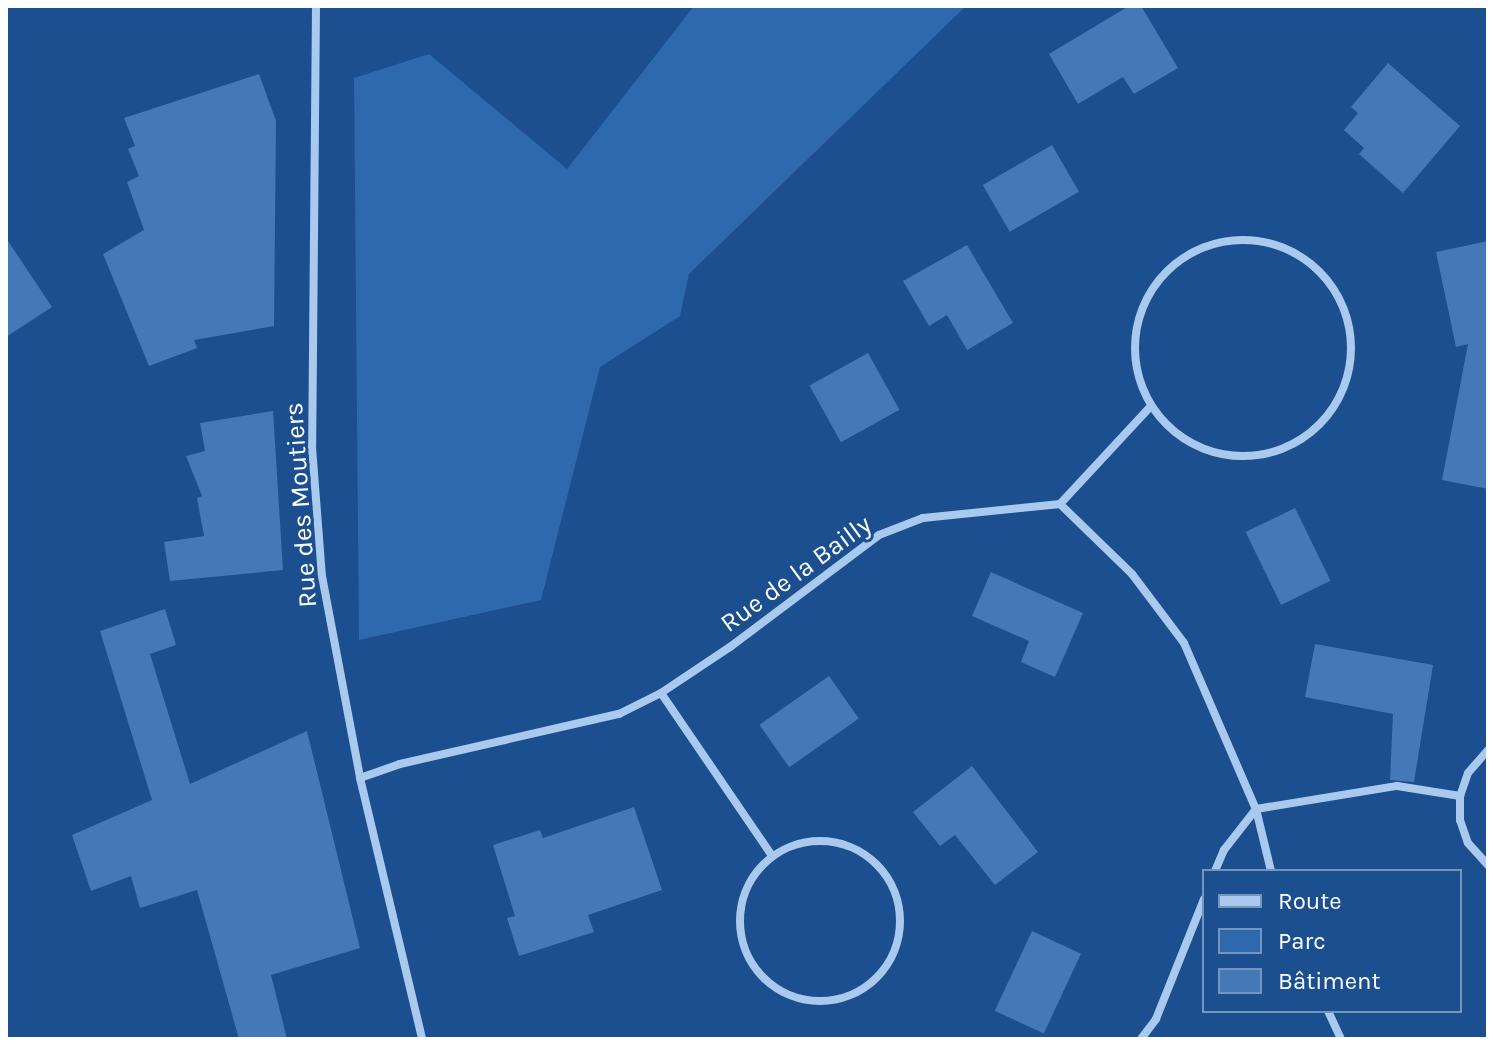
<!DOCTYPE html>
<meta charset="utf-8">
<style>
body{margin:0}
#map{position:relative;width:1494px;height:1045px;overflow:hidden;background:#1b4f8f;font-family:Karla,sans-serif}
div>[style]{position:absolute}
.green>*{inset:0;background:#2e69ad}
.building>*{inset:0;background:#4478b7;transform-origin:0 0}
.street>*{height:8px;margin:-4px;padding:0 4px;transform-origin:4px;border-radius:4px;background:#a9c9ee}
.street>.ring{margin:-4px;padding:0;box-sizing:content-box;background:none;border:8px solid #a9c9ee;border-radius:50%}
span{translate:-50% -50%;white-space:nowrap;text-align:center;line-height:1.15;-webkit-text-stroke:6px #1b4f8f;paint-order:stroke}
.street-label{font-size:26px;color:#fff}
.frame{position:absolute;inset:0;border:8px solid #fff;pointer-events:none}
.legend{position:absolute;left:1202px;top:869px;width:260px;height:144px;box-sizing:border-box;background:#1b4f8f;border:2px solid #7695bc;margin:0;padding:10px 14px;list-style:none;font-size:24px;color:#fff}
.legend li{display:flex;align-items:center;gap:16px;height:40px}
.legend b{width:40px;border:2px solid #7695bc}
</style>
<div id="map">
<div class="green">
<div style="clip-path:polygon(694px 6px,966px 6px,689px 274px,680px 316px,600px 367px,541px 600px,359px 640px,354px 78px,429px 54px,567px 169px)"></div>
</div>
<div class="building">
<div style="clip-path:polygon(1129px 6px,1141px 6px,1178px 68px,1134px 94px,1123px 77px,1078px 104px,1049px 54px)"></div>
<div style="clip-path:polygon(1388px 63px,1460px 126px,1403px 193px,1359px 154px,1364px 148px,1344px 130px,1358px 113px,1351px 107px)"></div>
<div style="clip-path:polygon(259px 74px,276px 121px,274px 326px,194px 340px,197px 348px,149px 366px,103px 254px,144px 230px,127px 182px,139px 176px,128px 149px,135px 146px,124px 118px)"></div>
<div style="left:1052px;top:145px;width:54px;height:80px;rotate:60deg"></div>
<div style="clip-path:polygon(6px 238px,52px 307px,6px 337px)"></div>
<div style="clip-path:polygon(1488px 241px,1488px 489px,1442px 480px,1468px 344px,1456px 347px,1436px 252px)"></div>
<div style="clip-path:polygon(967px 245px,1013px 323px,967px 350px,947px 315px,929px 326px,903px 281px)"></div>
<div style="left:868px;top:353px;width:65px;height:67px;rotate:61deg"></div>
<div style="clip-path:polygon(273px 411px,283px 570px,170px 581px,164px 542px,204px 536px,197px 498px,202px 496px,186px 456px,205px 451px,200px 423px)"></div>
<div style="left:1295px;top:508px;width:81px;height:55px;rotate:64deg"></div>
<div style="clip-path:polygon(991px 572px,1083px 613px,1055px 677px,1021px 662px,1029px 641px,972px 616px)"></div>
<div style="clip-path:polygon(165px 609px,176px 645px,150px 654px,190px 784px,307px 731px,360px 948px,271px 975px,287px 1039px,239px 1039px,197px 890px,140px 908px,131px 876px,91px 891px,72px 835px,152px 800px,100px 631px)"></div>
<div style="clip-path:polygon(1315px 644px,1433px 665px,1414px 782px,1390px 780px,1393px 714px,1305px 697px)"></div>
<div style="left:829px;top:676px;width:52px;height:85px;rotate:55deg"></div>
<div style="clip-path:polygon(972px 766px,1038px 852px,995px 885px,955px 835px,940px 846px,913px 812px)"></div>
<div style="clip-path:polygon(634px 807px,662px 890px,588px 915px,594px 932px,519px 956px,507px 918px,515px 916px,493px 845px,540px 830px,543px 838px)"></div>
<div style="left:1032px;top:931px;width:54px;height:88px;rotate:25deg"></div>
</div>
<div class="street">
<div style="left:316px;top:6px;width:441px;rotate:90.5deg"></div>
<div style="left:312px;top:447px;width:129px;rotate:85.6deg"></div>
<div style="left:322px;top:576px;width:206px;rotate:79.3deg"></div>
<div style="left:360px;top:778px;width:268px;rotate:76.6deg"></div>
<div class="ring" style="left:1135px;top:240px;width:208px;height:208px"></div>
<div style="left:1060px;top:504px;width:134px;rotate:-47.1deg"></div>
<div style="left:661px;top:693px;width:197px;rotate:55.7deg"></div>
<div style="left:1488px;top:750px;width:30px;rotate:131deg"></div>
<div style="left:1468px;top:773px;width:24px;rotate:109deg"></div>
<div style="left:1460px;top:796px;width:24px;rotate:90deg"></div>
<div style="left:1460px;top:820px;width:24px;rotate:71deg"></div>
<div style="left:1468px;top:843px;width:30px;rotate:48deg"></div>
<div style="left:360px;top:778px;width:42px;rotate:-19.3deg"></div>
<div style="left:400px;top:764px;width:225px;rotate:-12.9deg"></div>
<div style="left:619px;top:714px;width:47px;rotate:-26.6deg"></div>
<div style="left:661px;top:693px;width:83px;rotate:-33.7deg"></div>
<div style="left:730px;top:647px;width:186px;rotate:-36.9deg"></div>
<div style="left:879px;top:535px;width:47px;rotate:-21.1deg"></div>
<div style="left:923px;top:518px;width:138px;rotate:-5.8deg"></div>
<div style="left:1060px;top:504px;width:100px;rotate:44.2deg"></div>
<div style="left:1132px;top:574px;width:86px;rotate:53deg"></div>
<div style="left:1184px;top:643px;width:181px;rotate:66.6deg"></div>
<div style="left:1256px;top:809px;width:64px;rotate:76.4deg"></div>
<div class="ring" style="left:740px;top:841px;width:152px;height:152px"></div>
<div style="left:1215px;top:871px;width:23px;rotate:-67deg"></div>
<div style="left:1224px;top:850px;width:52px;rotate:-52deg"></div>
<div style="left:1256px;top:809px;width:143px;rotate:-9.3deg"></div>
<div style="left:1397px;top:786px;width:64px;rotate:9deg"></div>
<div style="left:1328px;top:1011px;width:31px;rotate:65deg"></div>
<div style="left:1141px;top:1039px;width:25px;rotate:-53deg"></div>
<div style="left:1156px;top:1019px;width:129px;rotate:-68.2deg"></div>
</div>
<div class="street-label">
<span style="left:301px;top:505px;rotate:-94deg">Rue des Moutiers</span>
<span style="left:796px;top:574px;rotate:-36deg">Rue de la Bailly</span>
</div>
<div class="frame"></div>
<ul class="legend">
<li><b style="height:10px;background:#a9c9ee"></b>Route</li>
<li><b style="height:22px;background:#2e69ad"></b>Parc</li>
<li><b style="height:22px;background:#4478b7"></b>Bâtiment</li>
</ul>
</div>
